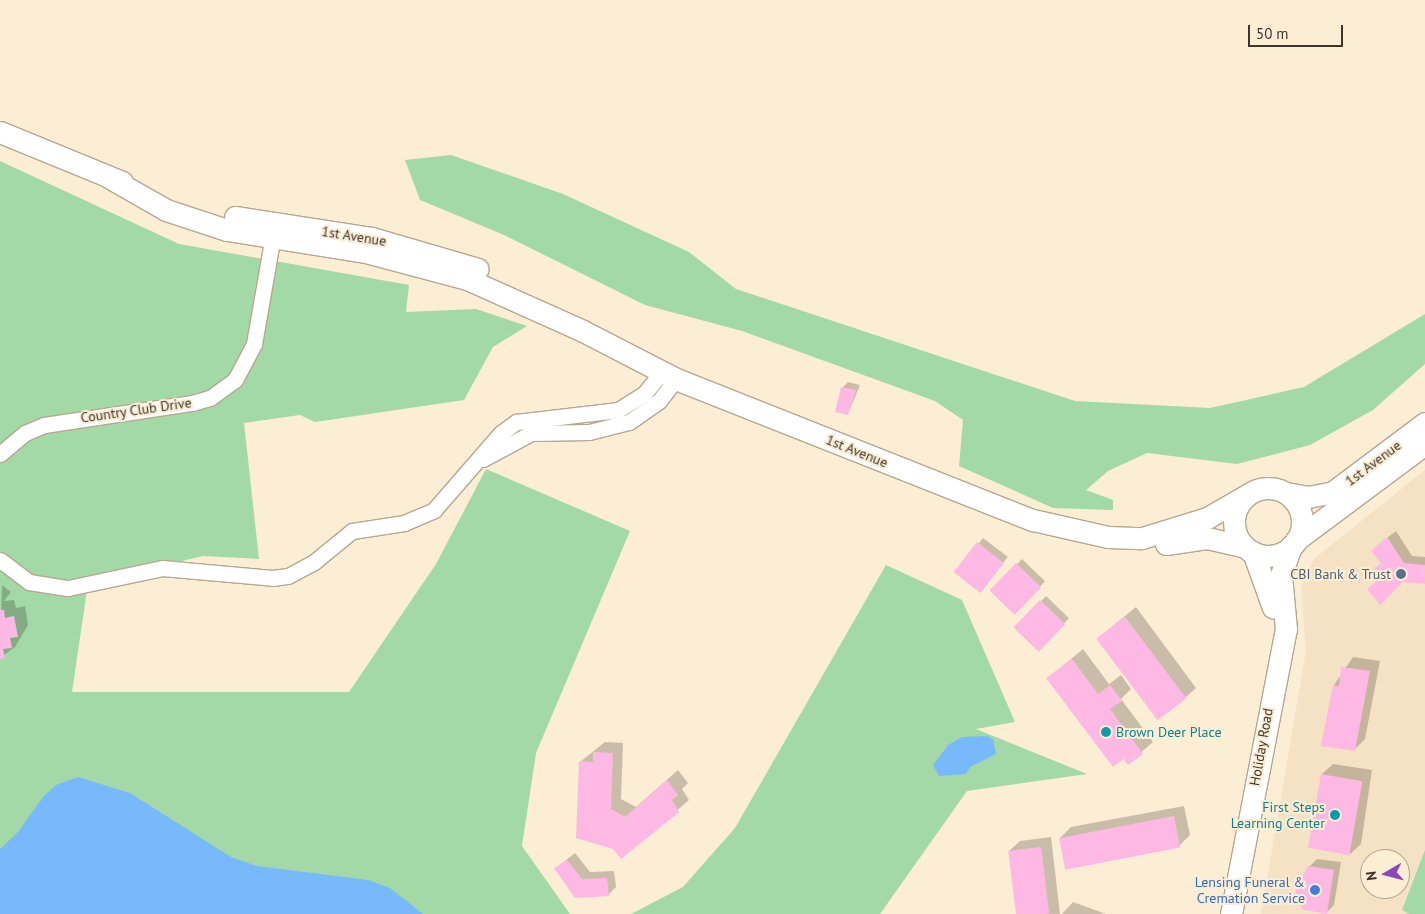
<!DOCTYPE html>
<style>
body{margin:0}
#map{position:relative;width:1425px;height:914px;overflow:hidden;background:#fcedd5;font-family:"PT Sans",sans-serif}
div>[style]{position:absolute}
.built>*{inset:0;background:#f5e2c4}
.green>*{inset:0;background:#a3d9a6}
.water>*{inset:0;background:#78b9fc}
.shadow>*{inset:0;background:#0003;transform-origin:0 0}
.building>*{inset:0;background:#fdb9e3;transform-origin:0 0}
.roads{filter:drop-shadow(1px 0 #b5a791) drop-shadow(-1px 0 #b5a791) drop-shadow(0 1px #b5a791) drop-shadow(0 -1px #b5a791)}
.street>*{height:15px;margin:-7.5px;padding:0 7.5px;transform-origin:7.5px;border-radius:7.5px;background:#fff}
.secondary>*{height:21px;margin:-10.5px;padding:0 10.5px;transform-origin:10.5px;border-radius:10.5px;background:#fff}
.secondary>.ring{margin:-10.5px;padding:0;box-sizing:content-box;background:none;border:21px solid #fff;border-radius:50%}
.dots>*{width:14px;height:14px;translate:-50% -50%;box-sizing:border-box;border:2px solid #fcedd5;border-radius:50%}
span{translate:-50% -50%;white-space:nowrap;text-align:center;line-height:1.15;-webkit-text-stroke:4px #fcedd5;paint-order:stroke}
.street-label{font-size:14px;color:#3c362d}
.service-label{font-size:14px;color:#4e5e75}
.right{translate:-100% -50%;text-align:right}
.culture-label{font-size:14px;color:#0d838f}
.left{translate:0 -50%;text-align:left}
.shop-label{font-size:14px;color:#366cbe}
.north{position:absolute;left:1360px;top:849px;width:50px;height:50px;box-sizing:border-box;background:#fcedd5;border:1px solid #afa492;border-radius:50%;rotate:262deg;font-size:14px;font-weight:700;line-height:20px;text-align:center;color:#3c362d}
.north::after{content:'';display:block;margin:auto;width:18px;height:22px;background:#8a48bd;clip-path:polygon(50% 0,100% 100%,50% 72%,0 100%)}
.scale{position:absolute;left:1248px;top:25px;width:95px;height:22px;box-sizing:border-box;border:2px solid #3c362d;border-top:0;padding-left:6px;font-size:15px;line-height:18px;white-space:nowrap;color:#3c362d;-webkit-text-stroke:4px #fcedd5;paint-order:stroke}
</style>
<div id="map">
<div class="built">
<div style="clip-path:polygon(evenodd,1425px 470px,1425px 914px,1261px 914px,1306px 651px,1301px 586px,1314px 559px,1425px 470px,1370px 859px,1400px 859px,1400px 889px,1370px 889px,1370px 859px)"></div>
</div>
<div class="green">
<div style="clip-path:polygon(451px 155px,563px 194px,689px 252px,736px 289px,1075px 401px,1210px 408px,1304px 387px,1425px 314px,1425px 364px,1373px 410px,1310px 445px,1237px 464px,1147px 453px,1108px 471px,1086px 490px,1113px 500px,1113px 510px,1053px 508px,959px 466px,963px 420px,935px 401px,742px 331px,645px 305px,504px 235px,420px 200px,405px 160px)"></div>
<div style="clip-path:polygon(0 161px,179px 244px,409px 285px,406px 312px,476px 309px,527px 326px,493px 347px,464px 400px,315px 422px,300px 415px,244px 423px,259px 559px,203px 556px,123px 575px,87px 590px,72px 692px,349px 692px,436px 564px,486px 469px,630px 531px,536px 753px,522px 846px,570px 914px,0 914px)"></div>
<div style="clip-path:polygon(886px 565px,962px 600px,1015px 722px,976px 729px,1087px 774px,967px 791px,880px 914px,631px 914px,683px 887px,735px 828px)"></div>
<div style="clip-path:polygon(1425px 850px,1425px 914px,1409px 914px,1402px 910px)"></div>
</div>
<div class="water">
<div style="clip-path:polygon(987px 736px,993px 739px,996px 754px,970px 767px,966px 774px,939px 776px,933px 765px,948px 745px,962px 737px)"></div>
<div style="clip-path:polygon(78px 777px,130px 793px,231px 857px,257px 866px,368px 880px,390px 888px,423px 914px,0 914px,0 849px,18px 832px,43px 797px,56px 785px)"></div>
</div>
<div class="shadow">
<div style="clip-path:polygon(848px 382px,860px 385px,848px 414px,842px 388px)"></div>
<div style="clip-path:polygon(1396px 531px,1412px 556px,1425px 557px,1425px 582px,1381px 578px,1380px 543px)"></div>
<div style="left:983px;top:538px;width:31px;height:44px;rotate:37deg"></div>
<div style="left:1022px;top:559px;width:32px;height:45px;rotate:44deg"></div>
<div style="clip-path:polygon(2px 585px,11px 592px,4px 601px,14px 600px,16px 608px,25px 606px,28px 625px,15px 647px,0 658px)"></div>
<div style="left:1046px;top:596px;width:32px;height:45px;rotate:44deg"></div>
<div style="clip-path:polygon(1136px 607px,1196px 688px,1185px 698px,1098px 638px)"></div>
<div style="clip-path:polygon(1083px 649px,1109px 684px,1121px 675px,1131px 689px,1121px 699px,1153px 742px,1129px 763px,1047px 679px)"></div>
<div style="clip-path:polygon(1353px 657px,1380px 661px,1365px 739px,1354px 750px,1334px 685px)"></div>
<div style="clip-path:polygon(605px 742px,623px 743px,621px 799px,636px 807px,678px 770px,688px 783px,682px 789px,689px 800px,622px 858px,580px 762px)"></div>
<div style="clip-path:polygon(1333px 764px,1372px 770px,1361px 844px,1350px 854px,1322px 774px)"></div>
<div style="clip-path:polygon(1184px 806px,1190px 835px,1179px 846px,1060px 838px,1071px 827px)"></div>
<div style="clip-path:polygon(1051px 837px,1060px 914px,1017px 914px,1009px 851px,1020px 841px)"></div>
<div style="clip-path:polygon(575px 853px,590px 872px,614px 871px,616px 887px,609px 894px,556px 868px)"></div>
<div style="clip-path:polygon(1317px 859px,1341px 862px,1334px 905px,1326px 913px,1309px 867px)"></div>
<div style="clip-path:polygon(1073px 902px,1106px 914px,1062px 914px)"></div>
</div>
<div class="building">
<div style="clip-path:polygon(841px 387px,856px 390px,848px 415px,835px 412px)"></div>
<div style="clip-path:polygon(1387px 537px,1404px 563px,1425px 565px,1425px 584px,1403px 582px,1380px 605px,1367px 589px,1380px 578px,1373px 570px,1381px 563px,1371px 551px)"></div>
<div style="left:977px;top:542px;width:34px;height:38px;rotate:38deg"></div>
<div style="left:1016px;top:563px;width:35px;height:38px;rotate:44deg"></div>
<div style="left:1040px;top:600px;width:35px;height:38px;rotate:44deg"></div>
<div style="clip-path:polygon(0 610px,4px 610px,5px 618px,14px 616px,18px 637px,10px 638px,12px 648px,3px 649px,5px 658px,0 659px)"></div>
<div style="left:1125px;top:617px;width:102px;height:36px;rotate:53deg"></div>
<div style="clip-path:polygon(1072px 659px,1098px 694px,1110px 685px,1122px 701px,1110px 709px,1143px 754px,1128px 765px,1124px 759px,1113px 767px,1046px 678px)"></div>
<div style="clip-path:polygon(1341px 667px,1370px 671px,1355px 751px,1321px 746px,1333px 685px,1339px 686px)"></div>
<div style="clip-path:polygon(593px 752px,613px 753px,611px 809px,625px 817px,667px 780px,678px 795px,672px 800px,679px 812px,621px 859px,613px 849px,576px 838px,579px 761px,593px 762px)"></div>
<div style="left:1321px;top:774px;width:42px;height:75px;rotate:10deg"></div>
<div style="left:1174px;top:816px;width:32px;height:117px;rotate:79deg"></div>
<div style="left:1041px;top:847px;width:67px;height:33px;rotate:83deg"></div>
<div style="clip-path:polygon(567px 860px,582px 879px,607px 878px,609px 896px,575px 898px,554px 868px)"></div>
<div style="clip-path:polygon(1308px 866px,1334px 870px,1327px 914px,1301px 909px,1303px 899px,1295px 892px)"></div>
</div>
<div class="roads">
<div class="street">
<div style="left:0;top:454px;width:33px;rotate:-40deg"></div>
<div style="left:25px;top:433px;width:21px;rotate:-23deg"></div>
<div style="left:44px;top:425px;width:150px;rotate:-8.5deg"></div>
<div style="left:192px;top:403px;width:19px;rotate:-16deg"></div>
<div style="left:210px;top:398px;width:31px;rotate:-36deg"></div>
<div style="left:235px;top:380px;width:41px;rotate:-62.2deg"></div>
<div style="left:254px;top:344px;width:117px;rotate:-80.1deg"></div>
<div style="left:483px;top:459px;width:55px;rotate:-28.4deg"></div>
<div style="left:531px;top:433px;width:58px;rotate:-1deg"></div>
<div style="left:589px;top:432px;width:41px;rotate:-14deg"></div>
<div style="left:629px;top:422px;width:37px;rotate:-35deg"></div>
<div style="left:659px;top:401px;width:28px;rotate:-52deg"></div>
<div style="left:0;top:560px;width:36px;rotate:37deg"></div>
<div style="left:29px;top:582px;width:39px;rotate:9deg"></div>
<div style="left:68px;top:588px;width:96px;rotate:-12deg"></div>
<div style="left:162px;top:568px;width:111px;rotate:5.1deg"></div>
<div style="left:273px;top:578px;width:15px;rotate:-8deg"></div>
<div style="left:288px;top:576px;width:30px;rotate:-28deg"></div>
<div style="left:314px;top:562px;width:49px;rotate:-39.2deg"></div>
<div style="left:352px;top:531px;width:53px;rotate:-8.7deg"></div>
<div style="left:404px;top:523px;width:33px;rotate:-23deg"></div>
<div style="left:434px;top:510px;width:102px;rotate:-49deg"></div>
<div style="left:501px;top:433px;width:19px;rotate:-36deg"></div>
<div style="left:516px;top:422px;width:103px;rotate:-6.7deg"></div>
<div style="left:618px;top:410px;width:31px;rotate:-32deg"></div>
<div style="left:644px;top:394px;width:27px;rotate:-51deg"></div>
</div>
<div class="secondary">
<div style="left:0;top:132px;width:132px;rotate:22.3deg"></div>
<div style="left:110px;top:178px;width:64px;rotate:29.7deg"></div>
<div style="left:166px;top:210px;width:64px;rotate:18.2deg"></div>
<div style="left:227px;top:230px;width:141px;rotate:9deg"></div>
<div style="left:366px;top:252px;width:105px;rotate:15deg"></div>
<div style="left:467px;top:279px;width:127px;rotate:24.1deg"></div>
<div style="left:583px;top:331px;width:105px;rotate:27.3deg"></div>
<div style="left:676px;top:379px;width:384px;rotate:21.6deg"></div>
<div style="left:1033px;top:520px;width:77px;rotate:12.8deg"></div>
<div style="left:1108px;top:537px;width:34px;rotate:2deg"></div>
<div style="left:1142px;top:538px;width:68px;rotate:-17.1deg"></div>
<div style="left:1207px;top:518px;width:48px;rotate:-29.7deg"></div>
<div style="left:235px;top:217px;width:139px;rotate:8.7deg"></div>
<div style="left:372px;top:238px;width:110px;rotate:16.3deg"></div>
<div class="ring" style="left:1234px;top:488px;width:47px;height:47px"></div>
<div style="left:1286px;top:493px;width:22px;rotate:10deg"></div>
<div style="left:1308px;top:497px;width:25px;rotate:-11deg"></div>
<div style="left:1333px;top:492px;width:115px;rotate:-36.9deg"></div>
<div style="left:1296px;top:540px;width:161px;rotate:-36.7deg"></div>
<div style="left:1166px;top:544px;width:41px;rotate:-8.3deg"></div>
<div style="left:1207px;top:538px;width:39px;rotate:13deg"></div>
<div style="left:1253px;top:552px;width:59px;rotate:70.3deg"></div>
<div style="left:1231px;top:914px;width:290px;rotate:-79.1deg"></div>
<div style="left:1286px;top:629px;width:54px;rotate:-95.3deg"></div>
<div style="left:1281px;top:575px;width:31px;rotate:-71deg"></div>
</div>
</div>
<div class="dots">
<div style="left:1401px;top:574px;background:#5c6f8a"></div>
<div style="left:1106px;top:732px;background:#0f9aa8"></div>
<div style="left:1335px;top:815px;background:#0f9aa8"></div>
<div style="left:1315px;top:890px;background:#3f7fe0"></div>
</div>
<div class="street-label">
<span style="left:354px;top:236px;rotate:9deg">1st Avenue</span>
<span style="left:136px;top:410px;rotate:-8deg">Country Club Drive</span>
<span style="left:857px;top:451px;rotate:22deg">1st Avenue</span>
<span style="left:1373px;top:463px;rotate:-37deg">1st Avenue</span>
<span style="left:1261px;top:747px;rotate:-80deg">Holiday Road</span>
</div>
<div class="service-label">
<span class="right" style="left:1391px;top:574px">CBI Bank &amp; Trust</span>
</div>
<div class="culture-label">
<span class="left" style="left:1116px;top:732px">Brown Deer Place</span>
<span class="right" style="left:1325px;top:815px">First Steps<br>Learning Center</span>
</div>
<div class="shop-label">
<span class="right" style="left:1305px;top:890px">Lensing Funeral &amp;<br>Cremation Service</span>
</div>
<div class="north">N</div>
<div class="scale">50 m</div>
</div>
